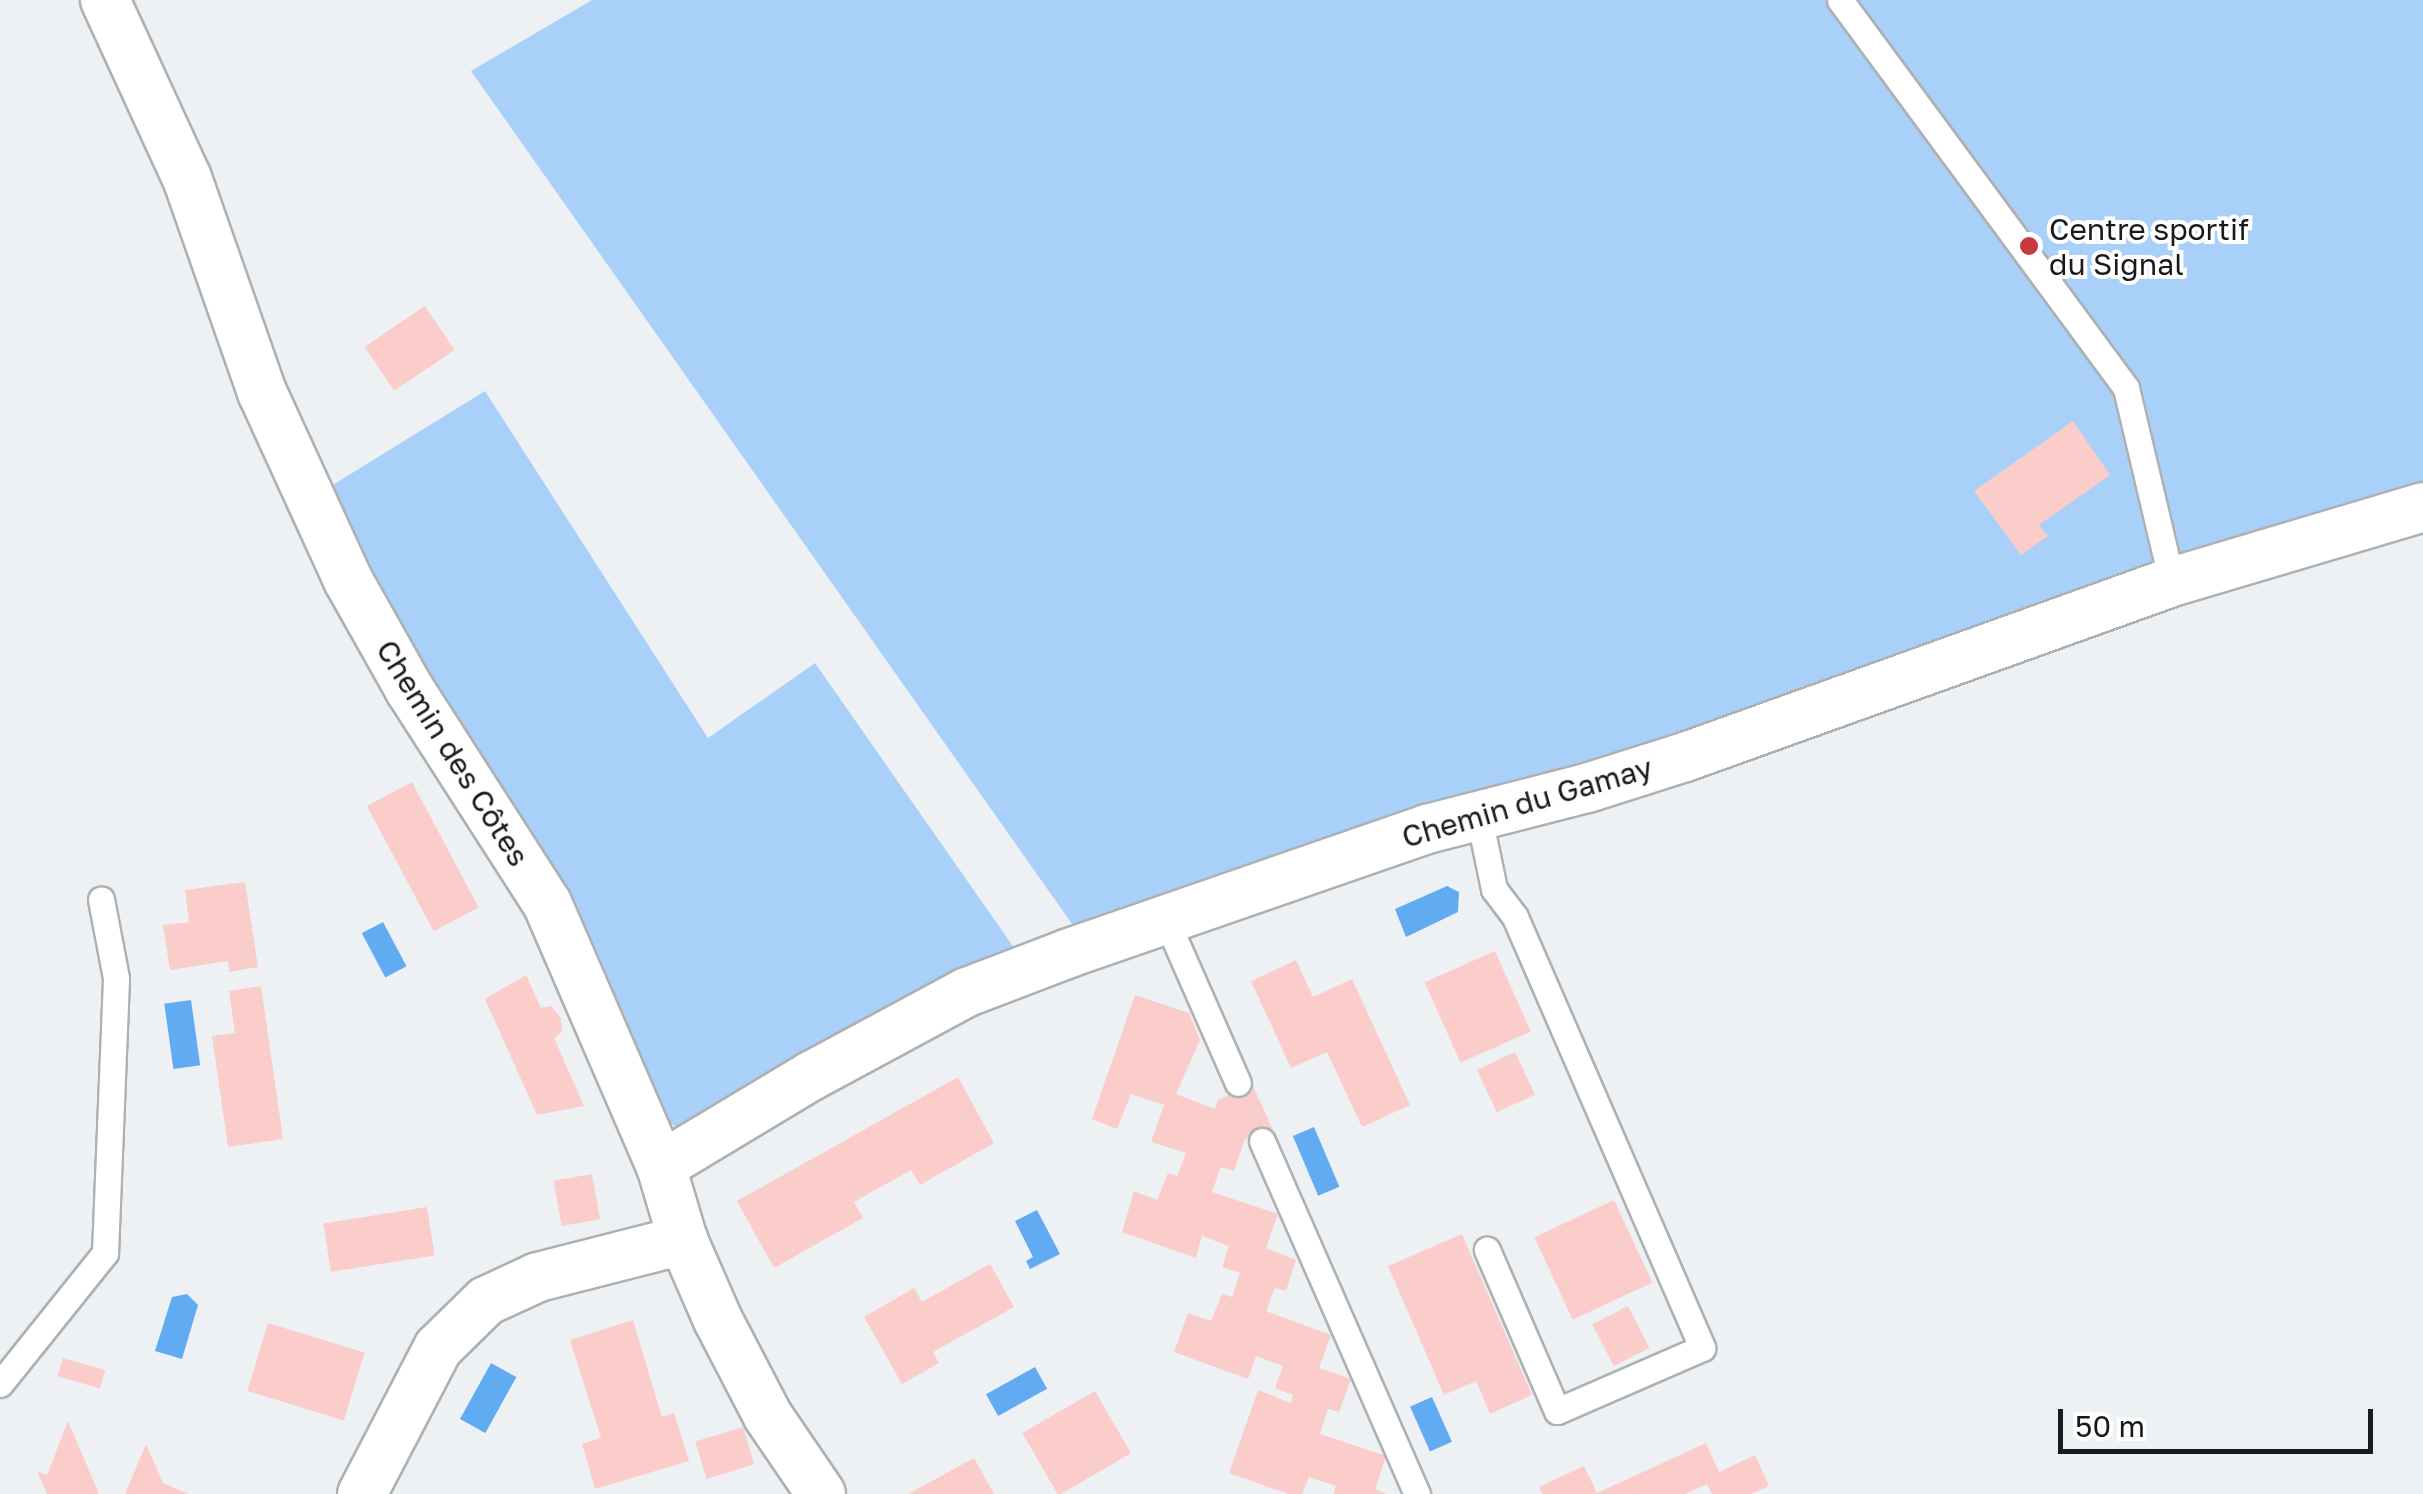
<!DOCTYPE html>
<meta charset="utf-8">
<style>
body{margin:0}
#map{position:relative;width:2423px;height:1494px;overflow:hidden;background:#eef1f4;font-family:"Golos Text",sans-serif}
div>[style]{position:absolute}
.green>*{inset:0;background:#a9d0f9}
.water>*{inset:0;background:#61abf3;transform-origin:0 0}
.building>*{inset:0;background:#facdca;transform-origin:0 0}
.roads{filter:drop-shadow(2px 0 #aeb1b3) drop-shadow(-2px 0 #aeb1b3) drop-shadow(0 2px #aeb1b3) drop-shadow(0 -2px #aeb1b3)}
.service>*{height:25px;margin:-12.5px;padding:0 12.5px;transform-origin:12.5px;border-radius:12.5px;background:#fff}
.minor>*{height:48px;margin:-24px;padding:0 24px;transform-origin:24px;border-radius:24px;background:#fff}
.dots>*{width:28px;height:28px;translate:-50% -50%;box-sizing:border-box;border:5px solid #fefeff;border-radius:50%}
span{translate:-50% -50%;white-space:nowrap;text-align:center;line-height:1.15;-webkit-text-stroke:8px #fefeff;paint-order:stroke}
.poi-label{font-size:30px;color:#191a1b}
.left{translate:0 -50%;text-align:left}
.street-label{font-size:30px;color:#191a1b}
.scale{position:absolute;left:2058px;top:1409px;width:315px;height:45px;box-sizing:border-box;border:5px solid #191a1b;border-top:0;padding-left:12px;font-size:30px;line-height:35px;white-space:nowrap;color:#191a1b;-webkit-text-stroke:8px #fefeff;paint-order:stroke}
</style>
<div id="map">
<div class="green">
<div style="clip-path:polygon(592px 0,2423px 0,2423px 492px,1939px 666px,1077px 931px,471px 71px)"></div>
<div style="clip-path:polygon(485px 391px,708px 738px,815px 663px,1017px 952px,688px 1132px,669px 1123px,323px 491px)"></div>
</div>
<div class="water">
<div style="clip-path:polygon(1447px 886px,1459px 892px,1458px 912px,1406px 937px,1395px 909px)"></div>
<div style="left:383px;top:922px;width:50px;height:24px;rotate:62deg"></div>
<div style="left:191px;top:1000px;width:66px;height:27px;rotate:82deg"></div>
<div style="left:1314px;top:1127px;width:65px;height:23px;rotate:67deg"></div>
<div style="clip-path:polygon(1037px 1210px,1060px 1254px,1030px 1269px,1026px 1261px,1033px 1257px,1015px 1221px)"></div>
<div style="clip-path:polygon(187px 1294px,198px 1305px,182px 1359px,155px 1351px,172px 1297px)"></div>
<div style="left:491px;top:1363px;width:29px;height:64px;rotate:29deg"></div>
<div style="left:1035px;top:1367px;width:25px;height:56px;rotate:61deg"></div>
<div style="left:1432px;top:1397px;width:49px;height:24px;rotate:66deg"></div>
</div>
<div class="building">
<div style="left:425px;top:306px;width:53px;height:73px;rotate:56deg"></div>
<div style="clip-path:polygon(2073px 421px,2110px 475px,2039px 525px,2048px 536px,2021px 555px,1974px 491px)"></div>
<div style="left:412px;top:782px;width:142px;height:51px;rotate:62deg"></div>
<div style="clip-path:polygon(245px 882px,258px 967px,229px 972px,228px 961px,170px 970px,163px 925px,189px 922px,185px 890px)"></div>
<div style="left:1495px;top:951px;width:88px;height:77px;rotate:66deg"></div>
<div style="clip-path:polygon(1296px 960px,1313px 997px,1352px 979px,1410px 1105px,1362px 1127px,1327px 1052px,1291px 1068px,1251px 981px)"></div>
<div style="clip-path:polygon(526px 975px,541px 1008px,551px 1006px,561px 1018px,562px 1032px,554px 1038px,584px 1106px,537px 1115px,485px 999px)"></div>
<div style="clip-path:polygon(261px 986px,283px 1139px,228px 1147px,212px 1036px,235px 1033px,229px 991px)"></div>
<div style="clip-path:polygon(1135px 995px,1189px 1013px,1200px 1040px,1176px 1094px,1215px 1109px,1218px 1100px,1252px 1084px,1272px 1128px,1245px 1139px,1234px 1171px,1221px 1167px,1212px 1192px,1278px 1214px,1266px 1248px,1296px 1260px,1286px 1291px,1275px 1288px,1266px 1311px,1331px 1335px,1319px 1368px,1351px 1379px,1339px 1412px,1328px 1409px,1320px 1434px,1386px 1456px,1375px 1489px,1386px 1494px,1333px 1494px,1336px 1486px,1309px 1477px,1302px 1494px,1288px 1494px,1229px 1473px,1258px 1390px,1291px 1403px,1293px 1395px,1275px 1388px,1283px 1366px,1256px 1356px,1248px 1379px,1174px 1352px,1188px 1313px,1211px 1321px,1222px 1294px,1232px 1297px,1240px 1273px,1222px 1267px,1229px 1246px,1202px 1236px,1196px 1258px,1122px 1232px,1134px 1191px,1157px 1200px,1168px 1173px,1177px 1176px,1186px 1153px,1151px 1142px,1164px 1105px,1131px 1094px,1117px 1129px,1092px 1119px)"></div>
<div style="left:1515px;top:1052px;width:47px;height:42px;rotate:65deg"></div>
<div style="clip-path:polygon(958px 1077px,994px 1143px,920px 1185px,911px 1170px,854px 1202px,863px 1218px,774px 1268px,737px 1201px)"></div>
<div style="left:592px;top:1174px;width:46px;height:39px;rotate:80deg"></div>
<div style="left:1614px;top:1200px;width:91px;height:88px;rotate:65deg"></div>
<div style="left:427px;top:1207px;width:49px;height:105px;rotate:81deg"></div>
<div style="clip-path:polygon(1462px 1234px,1532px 1395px,1490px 1414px,1476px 1381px,1444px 1395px,1388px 1266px)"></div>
<div style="clip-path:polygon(990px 1264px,1014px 1307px,933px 1352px,939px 1363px,902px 1384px,864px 1317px,914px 1288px,922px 1302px)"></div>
<div style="left:1628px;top:1306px;width:47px;height:40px;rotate:63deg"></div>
<div style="clip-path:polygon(633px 1320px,662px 1417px,674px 1413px,689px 1461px,595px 1489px,582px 1444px,601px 1438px,570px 1340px)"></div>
<div style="left:268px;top:1323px;width:101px;height:71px;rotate:17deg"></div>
<div style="left:63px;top:1358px;width:44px;height:19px;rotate:16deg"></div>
<div style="left:1095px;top:1391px;width:72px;height:84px;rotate:60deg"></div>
<div style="clip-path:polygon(68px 1421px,99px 1494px,47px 1494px,37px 1471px,47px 1475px)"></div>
<div style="left:743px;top:1427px;width:39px;height:50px;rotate:73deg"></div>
<div style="clip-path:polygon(1706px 1443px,1719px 1472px,1755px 1455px,1769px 1486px,1751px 1494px,1712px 1494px,1707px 1484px,1686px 1494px,1542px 1494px,1539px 1487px,1584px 1466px,1597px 1493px)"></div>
<div style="clip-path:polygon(146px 1444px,163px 1483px,189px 1494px,125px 1494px)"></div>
<div style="clip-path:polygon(974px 1458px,994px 1494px,908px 1494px)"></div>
</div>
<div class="roads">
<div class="service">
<div style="left:1840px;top:0;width:482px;rotate:53.6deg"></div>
<div style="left:2126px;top:388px;width:199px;rotate:76.7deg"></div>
<div style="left:1479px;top:817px;width:74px;rotate:78.2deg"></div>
<div style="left:1494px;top:889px;width:35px;rotate:53deg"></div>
<div style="left:1515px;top:917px;width:470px;rotate:66.5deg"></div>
<div style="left:1702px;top:1348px;width:158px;rotate:156.5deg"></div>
<div style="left:1557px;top:1411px;width:176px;rotate:-113.5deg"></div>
<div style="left:1166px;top:920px;width:178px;rotate:66.2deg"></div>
<div style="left:1262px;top:1141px;width:386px;rotate:66.3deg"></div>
<div style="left:0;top:1384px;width:168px;rotate:-51.3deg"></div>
<div style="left:105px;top:1253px;width:275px;rotate:-87.7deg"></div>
<div style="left:116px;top:978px;width:80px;rotate:-100.8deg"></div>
</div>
<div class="minor">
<div style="left:105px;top:0;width:196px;rotate:65.3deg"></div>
<div style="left:187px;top:178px;width:227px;rotate:70.7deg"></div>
<div style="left:262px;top:392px;width:207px;rotate:65.4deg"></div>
<div style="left:348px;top:580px;width:126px;rotate:60.6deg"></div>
<div style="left:410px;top:690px;width:253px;rotate:57.3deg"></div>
<div style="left:547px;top:903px;width:287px;rotate:66.6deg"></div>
<div style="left:661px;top:1166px;width:77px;rotate:73.4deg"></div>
<div style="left:683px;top:1240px;width:87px;rotate:66.4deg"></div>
<div style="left:718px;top:1320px;width:108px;rotate:62.5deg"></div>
<div style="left:768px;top:1416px;width:94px;rotate:55.8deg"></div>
<div style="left:661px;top:1166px;width:175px;rotate:-31deg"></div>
<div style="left:811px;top:1076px;width:177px;rotate:-28.3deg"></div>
<div style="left:967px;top:992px;width:109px;rotate:-20.9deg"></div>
<div style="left:1069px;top:953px;width:379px;rotate:-19.1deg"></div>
<div style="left:1427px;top:829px;width:165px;rotate:-14.4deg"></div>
<div style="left:1587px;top:788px;width:103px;rotate:-17.6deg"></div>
<div style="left:1685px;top:757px;width:517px;rotate:-19.77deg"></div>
<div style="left:2172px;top:582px;width:262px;rotate:-16.6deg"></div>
<div style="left:362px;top:1494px;width:165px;rotate:-62.5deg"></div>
<div style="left:438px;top:1348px;width:67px;rotate:-44.4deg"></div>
<div style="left:486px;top:1301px;width:57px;rotate:-24.8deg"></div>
<div style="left:538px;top:1277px;width:150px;rotate:-14.3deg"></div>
</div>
</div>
<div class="dots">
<div style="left:2029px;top:246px;background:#c73841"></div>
</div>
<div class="poi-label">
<span class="left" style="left:2049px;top:246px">Centre sportif<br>du Signal</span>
</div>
<div class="street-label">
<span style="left:453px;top:753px;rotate:58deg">Chemin des Côtes</span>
<span style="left:1527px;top:802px;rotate:-16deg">Chemin du Gamay</span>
</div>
<div class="scale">50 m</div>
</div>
